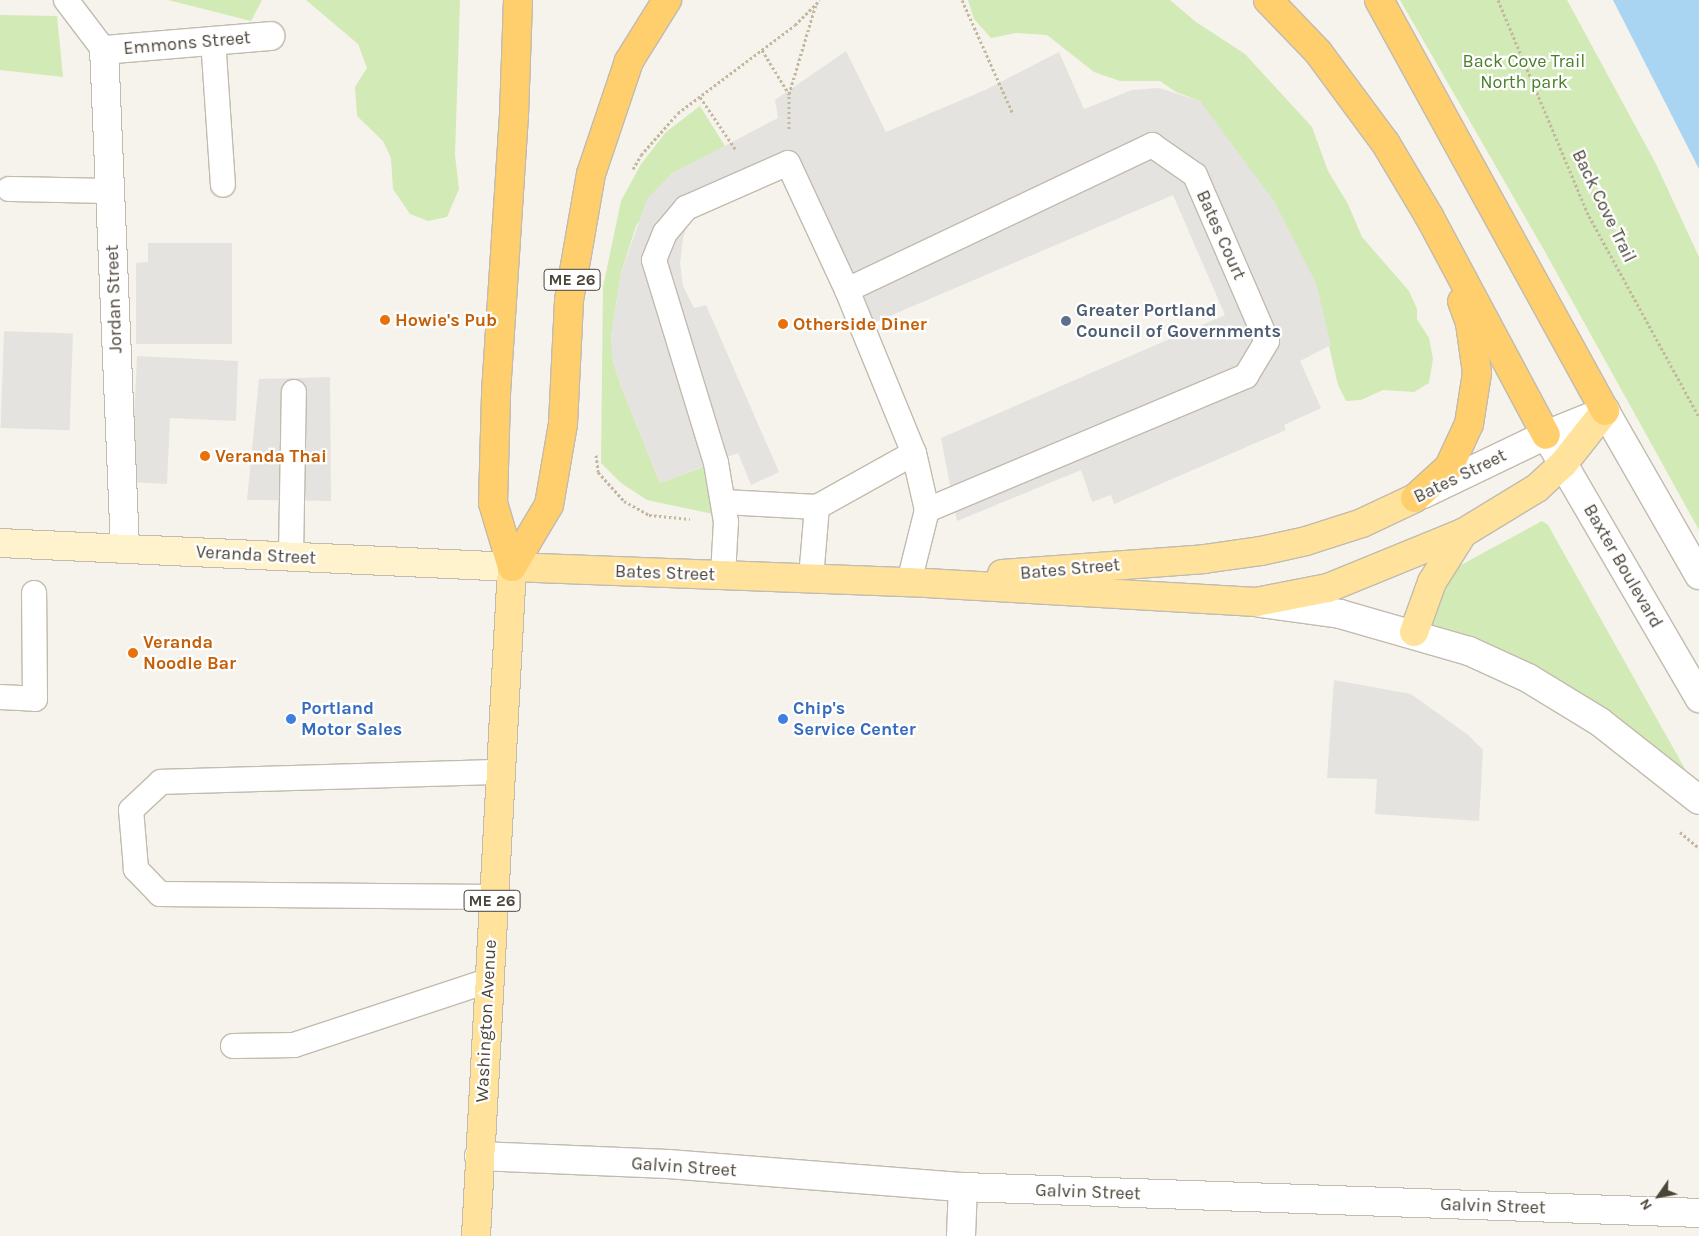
<!DOCTYPE html>
<style>
body{margin:0}
#map{position:relative;width:1699px;height:1236px;overflow:hidden;background:#f6f3ec;font-family:Karla,sans-serif}
div>[style]{position:absolute}
.green>*{inset:0;background:#d2eab5}
.parking>*{inset:0;background:#e5e3e0;transform-origin:0 0}
.water>*{inset:0;background:#a9d4f2}
.path>*{height:3px;margin-top:-1.5px;transform-origin:0;background:repeating-linear-gradient(90deg,#c4b79f 0 2.5px,transparent 0 5px)}
.roads{filter:drop-shadow(1px 0 #c2bbae) drop-shadow(-1px 0 #c2bbae) drop-shadow(0 1px #c2bbae) drop-shadow(0 -1px #c2bbae)}
.service>*{height:24px;margin:-12px;padding:0 12px;transform-origin:12px;border-radius:12px;background:#fff}
.minor>*{height:28px;margin:-14px;padding:0 14px;transform-origin:14px;border-radius:14px;background:#fff}
.tertiary>*{height:28px;margin:-14px;padding:0 14px;transform-origin:14px;border-radius:14px;background:#fff}
.secondary>*{height:28px;margin:-14px;padding:0 14px;transform-origin:14px;border-radius:14px;background:#fff3cd}
.primary>*{height:28px;margin:-14px;padding:0 14px;transform-origin:14px;border-radius:14px;background:#ffe39c}
.motorway>*{height:28px;margin:-14px;padding:0 14px;transform-origin:14px;border-radius:14px;background:#ffcf6e}
.dots>*{width:14px;height:14px;translate:-50% -50%;box-sizing:border-box;border:2px solid #fff;border-radius:50%}
span{translate:-50% -50%;white-space:nowrap;text-align:center;line-height:1.15;-webkit-text-stroke:4.5px #fff;paint-order:stroke}
.shield-label span{padding:1px 4px;background:#fff;border:1px solid;border-radius:4px;-webkit-text-stroke-width:0}
.shield-label{font-size:16px;color:#4b4439;font-weight:700}
.street-label{font-size:18px;color:#4b4439}
.park-label{font-size:18px;color:#4a7f2a}
.service-label{font-size:18px;color:#4e5e75;font-weight:700}
.left{translate:0 -50%;text-align:left}
.food-label{font-size:18px;color:#c56008;font-weight:700}
.shop-label{font-size:18px;color:#366cbe;font-weight:700}
.north{position:absolute;left:1634px;top:1171px;width:50px;height:50px;-webkit-text-stroke:4px #fff;paint-order:stroke;rotate:237deg;font-size:14px;font-weight:700;line-height:20px;text-align:center;color:#4b4439}
.north::after{content:'';display:block;margin:auto;width:18px;height:22px;background:#4b4439;clip-path:polygon(50% 0,100% 100%,50% 72%,0 100%)}
</style>
<div id="map">
<div class="green">
<div style="clip-path:polygon(168px 0,262px 0,251px 21px)"></div>
<div style="clip-path:polygon(306px 0,460px 0,455px 155px,459px 189px,447px 217px,428px 221px,410px 214px,393px 189px,391px 158px,383px 141px,357px 116px,355px 87px,367px 68px,358px 44px)"></div>
<div style="clip-path:polygon(968px 0,1170px 0,1196px 22px,1245px 54px,1312px 127px,1328px 171px,1348px 204px,1362px 237px,1409px 291px,1417px 309px,1417px 319px,1429px 338px,1433px 359px,1429px 383px,1414px 392px,1383px 390px,1361px 400px,1346px 401px,1338px 385px,1322px 316px,1200px 101px,1176px 92px,1160px 81px,1120px 81px,1094px 72px,1047px 35px,1016px 33px,991px 38px,974px 19px)"></div>
<div style="clip-path:polygon(1400px 0,1567px 0,1656px 164px,1699px 257px,1699px 530px,1544px 250px)"></div>
<div style="clip-path:polygon(0 15px,57px 16px,63px 77px,0 70px)"></div>
<div style="clip-path:polygon(700px 106px,725px 146px,671px 174px,636px 226px,621px 273px,611px 337px,613px 361px,622px 389px,660px 483px,703px 467px,712px 492px,713px 514px,647px 500px,621px 483px,601px 463px,603px 287px,621px 201px,641px 164px,666px 132px)"></div>
<div style="clip-path:polygon(1542px 521px,1548px 525px,1694px 785px,1426px 629px,1448px 572px)"></div>
</div>
<div class="parking">
<div style="clip-path:polygon(846px 51px,886px 132px,985px 90px,1059px 52px,1084px 109px,1132px 90px,1159px 88px,1200px 101px,1274px 201px,1316px 283px,1331px 345px,1300px 361px,1321px 408px,1284px 425px,1286px 430px,1114px 504px,1111px 495px,1092px 502px,1081px 470px,957px 521px,941px 438px,1225px 315px,1173px 195px,857px 330px,786px 171px,706px 199px,689px 222px,683px 238px,680px 263px,683px 286px,694px 308px,706px 305px,779px 472px,751px 485px,738px 453px,660px 483px,622px 389px,613px 361px,611px 337px,621px 273px,647px 199px,671px 174px,778px 118px,775px 100px)"></div>
<div style="clip-path:polygon(148px 243px,232px 243px,232px 344px,136px 344px,136px 263px,148px 262px)"></div>
<div style="left:4px;top:331px;width:69px;height:97px;rotate:2deg"></div>
<div style="clip-path:polygon(137px 356px,238px 361px,236px 421px,170px 418px,167px 484px,131px 482px)"></div>
<div style="clip-path:polygon(330px 377px,331px 501px,247px 500px,259px 379px)"></div>
<div style="clip-path:polygon(1334px 680px,1411px 694px,1468px 735px,1483px 750px,1479px 821px,1375px 814px,1377px 779px,1327px 778px)"></div>
</div>
<div class="water">
<div style="clip-path:polygon(1613px 0,1699px 0,1699px 169px)"></div>
</div>
<div class="path">
<div style="left:962px;top:0;width:125px;rotate:65.9deg"></div>
<div style="left:1498px;top:0;width:234px;rotate:67.2deg"></div>
<div style="left:1589px;top:216px;width:229px;rotate:61.3deg"></div>
<div style="left:762px;top:50px;width:52px;rotate:58.5deg"></div>
<div style="left:700px;top:97px;width:64px;rotate:55.8deg"></div>
<div style="left:789px;top:129px;width:35px;rotate:-90deg"></div>
<div style="left:789px;top:94px;width:94px;rotate:-73.3deg"></div>
<div style="left:633px;top:169px;width:16px;rotate:-60deg"></div>
<div style="left:641px;top:155px;width:56px;rotate:-48.6deg"></div>
<div style="left:678px;top:113px;width:146px;rotate:-36.9deg"></div>
<div style="left:795px;top:25px;width:35px;rotate:-45deg"></div>
<div style="left:596px;top:455px;width:17px;rotate:83deg"></div>
<div style="left:598px;top:472px;width:39px;rotate:48deg"></div>
<div style="left:624px;top:501px;width:29px;rotate:29deg"></div>
<div style="left:649px;top:515px;width:41px;rotate:5.6deg"></div>
<div style="left:1680px;top:832px;width:25px;rotate:40deg"></div>
</div>
<div class="roads">
<div class="service">
<div style="left:66px;top:0;width:63px;rotate:52.8deg"></div>
<div style="left:213px;top:39px;width:146px;rotate:86.1deg"></div>
<div style="left:9px;top:189px;width:101px;rotate:1.1deg"></div>
<div style="left:847px;top:290px;width:338px;rotate:-25.4deg"></div>
<div style="left:1152px;top:145px;width:52px;rotate:34.9deg"></div>
<div style="left:1195px;top:175px;width:181px;rotate:66.6deg"></div>
<div style="left:1267px;top:341px;width:41px;rotate:121deg"></div>
<div style="left:1246px;top:376px;width:346px;rotate:157.2deg"></div>
<div style="left:927px;top:510px;width:74px;rotate:104deg"></div>
<div style="left:724px;top:502px;width:93px;rotate:3.1deg"></div>
<div style="left:817px;top:507px;width:111px;rotate:-29.1deg"></div>
<div style="left:291px;top:556px;width:164px;rotate:-89deg"></div>
<div style="left:723px;top:575px;width:53px;rotate:-86.8deg"></div>
<div style="left:726px;top:522px;width:60px;rotate:-99.6deg"></div>
<div style="left:716px;top:463px;width:212px;rotate:-107deg"></div>
<div style="left:654px;top:260px;width:29px;rotate:-68deg"></div>
<div style="left:665px;top:233px;width:33px;rotate:-50deg"></div>
<div style="left:686px;top:208px;width:111px;rotate:-23.8deg"></div>
<div style="left:788px;top:163px;width:140px;rotate:65.1deg"></div>
<div style="left:847px;top:290px;width:176px;rotate:67.7deg"></div>
<div style="left:914px;top:453px;width:58px;rotate:77.2deg"></div>
<div style="left:811px;top:578px;width:71px;rotate:-85.2deg"></div>
<div style="left:0;top:697px;width:35px;rotate:3deg"></div>
<div style="left:35px;top:699px;width:106px;rotate:-90.5deg"></div>
<div style="left:492px;top:897px;width:332px;rotate:-179.5deg"></div>
<div style="left:160px;top:894px;width:35px;rotate:-134deg"></div>
<div style="left:136px;top:869px;width:59px;rotate:-94.8deg"></div>
<div style="left:131px;top:810px;width:41px;rotate:-43deg"></div>
<div style="left:161px;top:782px;width:339px;rotate:-1.7deg"></div>
<div style="left:233px;top:1046px;width:61px;rotate:-0.9deg"></div>
<div style="left:294px;top:1045px;width:204px;rotate:-18.3deg"></div>
</div>
<div class="minor">
<div style="left:125px;top:548px;width:498px;rotate:-92.4deg"></div>
<div style="left:104px;top:50px;width:167px;rotate:-4.8deg"></div>
<div style="left:479px;top:1156px;width:189px;rotate:2.4deg"></div>
<div style="left:668px;top:1164px;width:296px;rotate:4.5deg"></div>
<div style="left:963px;top:1187px;width:736px;rotate:2.02deg"></div>
<div style="left:961px;top:1236px;width:49px;rotate:-87.7deg"></div>
</div>
<div class="tertiary">
<div style="left:1552px;top:445px;width:293px;rotate:59.8deg"></div>
<div style="left:1423px;top:494px;width:136px;rotate:-25.6deg"></div>
<div style="left:1546px;top:435px;width:64px;rotate:-22.1deg"></div>
<div style="left:1605px;top:411px;width:189px;rotate:60.2deg"></div>
<div style="left:1260px;top:603px;width:81px;rotate:7.8deg"></div>
<div style="left:1340px;top:614px;width:134px;rotate:16deg"></div>
<div style="left:1469px;top:651px;width:65px;rotate:24.6deg"></div>
<div style="left:1528px;top:678px;width:84px;rotate:31.4deg"></div>
<div style="left:1600px;top:722px;width:126px;rotate:38.2deg"></div>
</div>
<div class="secondary">
<div style="left:0;top:543px;width:513px;rotate:2.68deg"></div>
</div>
<div class="primary">
<div style="left:1002px;top:574px;width:203px;rotate:-4.2deg"></div>
<div style="left:1204px;top:559px;width:58px;rotate:-8deg"></div>
<div style="left:1261px;top:551px;width:46px;rotate:-12.5deg"></div>
<div style="left:1306px;top:541px;width:59px;rotate:-17.8deg"></div>
<div style="left:1362px;top:523px;width:59px;rotate:-25.3deg"></div>
<div style="left:1414px;top:632px;width:53px;rotate:-70.2deg"></div>
<div style="left:1432px;top:582px;width:58px;rotate:-57.7deg"></div>
<div style="left:476px;top:1236px;width:670px;rotate:-86.92deg"></div>
<div style="left:512px;top:567px;width:397px;rotate:2.2deg"></div>
<div style="left:909px;top:582px;width:348px;rotate:3.3deg"></div>
<div style="left:1256px;top:602px;width:73px;rotate:-11deg"></div>
<div style="left:1328px;top:588px;width:146px;rotate:-22.2deg"></div>
<div style="left:1463px;top:533px;width:87px;rotate:-31.3deg"></div>
<div style="left:1537px;top:488px;width:35px;rotate:-43deg"></div>
<div style="left:1563px;top:464px;width:68px;rotate:-51.6deg"></div>
</div>
<div class="motorway">
<div style="left:1268px;top:0;width:72px;rotate:46.1deg"></div>
<div style="left:1318px;top:52px;width:114px;rotate:53.5deg"></div>
<div style="left:1386px;top:144px;width:84px;rotate:59.2deg"></div>
<div style="left:1429px;top:216px;width:248px;rotate:61.9deg"></div>
<div style="left:1379px;top:0;width:469px;rotate:61.2deg"></div>
<div style="left:1415px;top:498px;width:46px;rotate:-42.4deg"></div>
<div style="left:1449px;top:467px;width:47px;rotate:-65.1deg"></div>
<div style="left:1469px;top:424px;width:52px;rotate:-81.1deg"></div>
<div style="left:1477px;top:373px;width:50px;rotate:-98deg"></div>
<div style="left:1470px;top:323px;width:23px;rotate:-110deg"></div>
<div style="left:512px;top:567px;width:72px;rotate:-59.2deg"></div>
<div style="left:549px;top:505px;width:82px;rotate:-80.2deg"></div>
<div style="left:563px;top:424px;width:124px;rotate:-87.2deg"></div>
<div style="left:569px;top:300px;width:128px;rotate:-80.1deg"></div>
<div style="left:591px;top:174px;width:119px;rotate:-71.4deg"></div>
<div style="left:629px;top:61px;width:72px;rotate:-58.1deg"></div>
<div style="left:512px;top:567px;width:67px;rotate:-106.5deg"></div>
<div style="left:493px;top:503px;width:110px;rotate:-88.4deg"></div>
<div style="left:496px;top:393px;width:279px;rotate:-86.3deg"></div>
<div style="left:514px;top:115px;width:115px;rotate:-88deg"></div>
</div>
</div>
<div class="dots">
<div style="left:385px;top:320px;background:#e8710a"></div>
<div style="left:1066px;top:321px;background:#5c6f8a"></div>
<div style="left:783px;top:324px;background:#e8710a"></div>
<div style="left:205px;top:456px;background:#e8710a"></div>
<div style="left:133px;top:653px;background:#e8710a"></div>
<div style="left:291px;top:719px;background:#3f7fe0"></div>
<div style="left:783px;top:719px;background:#3f7fe0"></div>
</div>
<div class="shield-label">
<span style="left:572px;top:280px">ME 26</span>
<span style="left:492px;top:901px">ME 26</span>
</div>
<div class="street-label">
<span style="left:187px;top:43px;rotate:-5deg">Emmons Street</span>
<span style="left:1604px;top:206px;rotate:64deg">Back Cove Trail</span>
<span style="left:1221px;top:235px;rotate:66deg">Bates Court</span>
<span style="left:114px;top:299px;rotate:-92deg">Jordan Street</span>
<span style="left:1460px;top:476px;rotate:-26deg">Bates Street</span>
<span style="left:256px;top:555px;rotate:3deg">Veranda Street</span>
<span style="left:1623px;top:566px;rotate:60deg">Baxter Boulevard</span>
<span style="left:1070px;top:569px;rotate:-5deg">Bates Street</span>
<span style="left:665px;top:573px;rotate:2deg">Bates Street</span>
<span style="left:486px;top:1021px;rotate:-87deg">Washington Avenue</span>
<span style="left:684px;top:1167px;rotate:4deg">Galvin Street</span>
<span style="left:1088px;top:1192px;rotate:2deg">Galvin Street</span>
<span style="left:1493px;top:1206px;rotate:2deg">Galvin Street</span>
</div>
<div class="park-label">
<span style="left:1524px;top:72px">Back Cove Trail<br>North park</span>
</div>
<div class="service-label">
<span class="left" style="left:1076px;top:321px">Greater Portland<br>Council of Governments</span>
</div>
<div class="food-label">
<span class="left" style="left:395px;top:320px">Howie's Pub</span>
<span class="left" style="left:793px;top:324px">Otherside Diner</span>
<span class="left" style="left:215px;top:456px">Veranda Thai</span>
<span class="left" style="left:143px;top:653px">Veranda<br>Noodle Bar</span>
</div>
<div class="shop-label">
<span class="left" style="left:301px;top:719px">Portland<br>Motor Sales</span>
<span class="left" style="left:793px;top:719px">Chip's<br>Service Center</span>
</div>
<div class="north">N</div>
</div>
